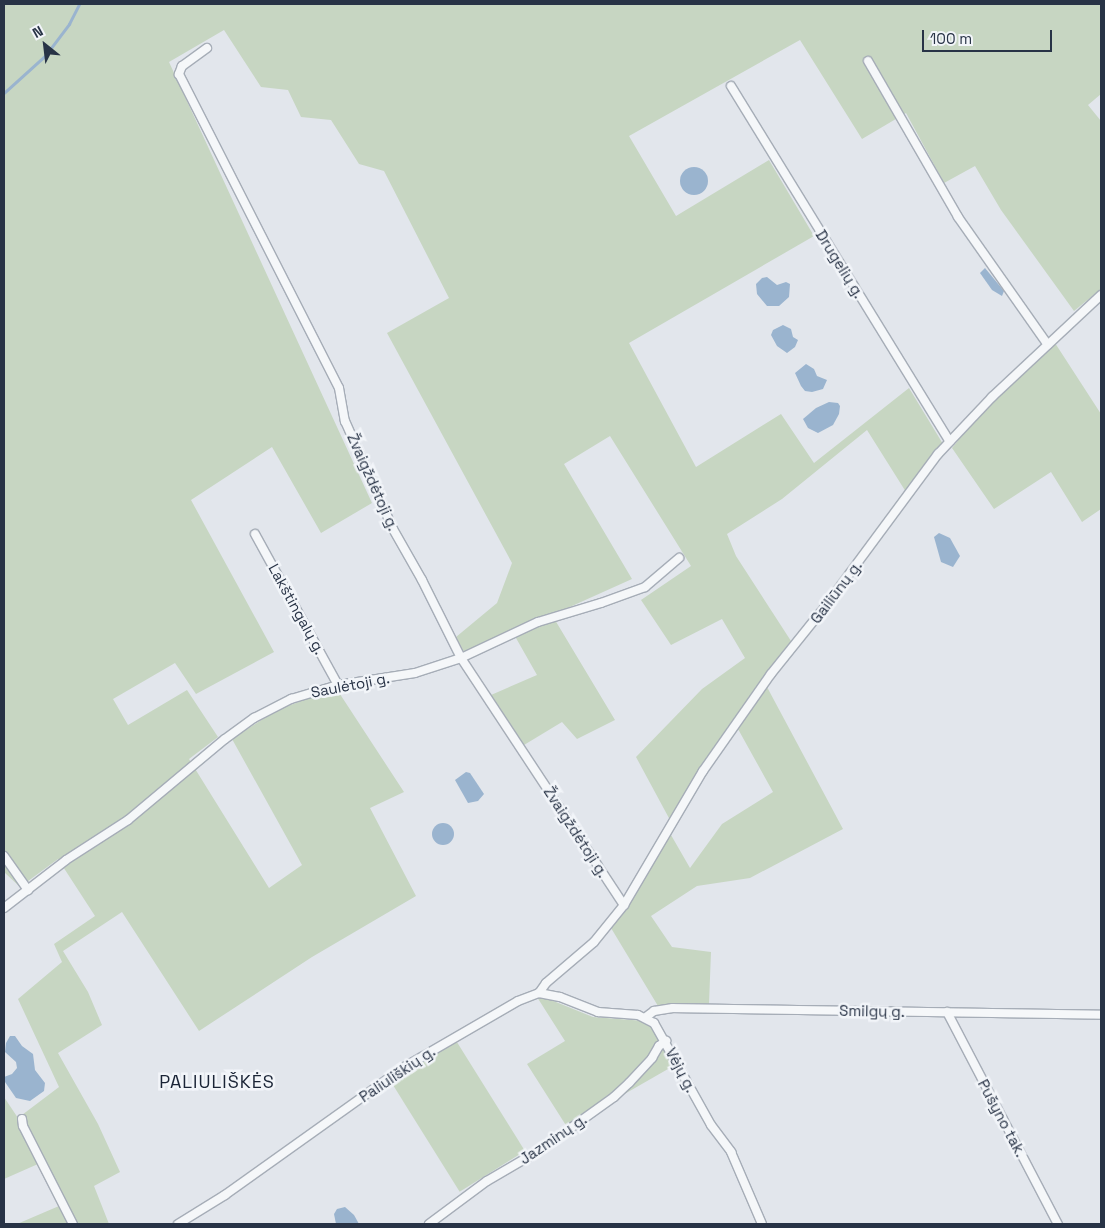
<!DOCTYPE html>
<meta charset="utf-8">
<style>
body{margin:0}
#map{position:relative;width:1105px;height:1228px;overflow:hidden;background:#e2e6ec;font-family:"Space Grotesk",sans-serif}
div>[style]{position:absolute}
.green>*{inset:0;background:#c7d6c2;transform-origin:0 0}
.water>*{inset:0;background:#9ab4cf}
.round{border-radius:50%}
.stream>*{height:2.5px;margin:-1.25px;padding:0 1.25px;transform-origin:1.25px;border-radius:1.25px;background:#9ab4cf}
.roads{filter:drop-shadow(1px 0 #a6adb7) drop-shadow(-1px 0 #a6adb7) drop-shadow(0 1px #a6adb7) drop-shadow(0 -1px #a6adb7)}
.minor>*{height:8px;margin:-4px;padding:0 4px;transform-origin:4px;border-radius:4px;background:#f5f7f9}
span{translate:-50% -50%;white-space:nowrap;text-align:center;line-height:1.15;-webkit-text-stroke:5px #f2f5f9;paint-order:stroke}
.street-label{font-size:15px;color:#283346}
.quarter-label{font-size:18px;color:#1a2436;letter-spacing:1px}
.frame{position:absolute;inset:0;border:5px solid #283346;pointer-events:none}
.north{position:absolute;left:20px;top:20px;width:50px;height:50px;-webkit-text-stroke:4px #f2f5f9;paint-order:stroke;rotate:331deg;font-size:14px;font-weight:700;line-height:20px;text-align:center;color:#283346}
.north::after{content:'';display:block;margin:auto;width:18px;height:22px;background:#283346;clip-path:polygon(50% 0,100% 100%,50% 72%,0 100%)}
.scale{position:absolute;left:922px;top:30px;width:130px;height:22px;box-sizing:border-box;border:2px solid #283346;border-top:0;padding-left:6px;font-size:15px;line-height:18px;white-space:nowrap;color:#283346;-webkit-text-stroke:4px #f2f5f9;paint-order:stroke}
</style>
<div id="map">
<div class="green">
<div style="clip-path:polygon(4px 4px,1101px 4px,1101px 94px,1088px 105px,1101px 121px,1101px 289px,1074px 311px,1001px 210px,975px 166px,944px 183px,906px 113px,862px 139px,800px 40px,629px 136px,676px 216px,769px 160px,814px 236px,629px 343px,696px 467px,781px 414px,814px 463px,909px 388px,943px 444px,906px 492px,867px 430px,782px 499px,727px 534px,736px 556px,791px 641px,695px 777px,670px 820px,636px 757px,702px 689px,745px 658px,722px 619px,671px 645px,641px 600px,691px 566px,610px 436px,564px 464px,632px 579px,552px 615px,615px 720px,577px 739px,562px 722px,524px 745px,491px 695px,537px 675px,512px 631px,464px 652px,456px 637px,497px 603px,512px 563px,387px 333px,449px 298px,384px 171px,359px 164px,331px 120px,301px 117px,288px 90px,261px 87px,224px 30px,169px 62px,372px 503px,321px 533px,272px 447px,191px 500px,274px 652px,196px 694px,175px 663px,113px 699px,128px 725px,187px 690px,218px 737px,189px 759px,269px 888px,302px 865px,232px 739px,277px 710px,336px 688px,404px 792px,370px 808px,416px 896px,312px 957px,199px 1031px,122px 912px,63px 951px,88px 992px,102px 1025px,58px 1053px,98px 1124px,120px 1172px,94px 1186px,109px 1224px,17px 1224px,59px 1206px,38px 1164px,4px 1179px,4px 1097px,18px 1118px,59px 1087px,18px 999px,62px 962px,54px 944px,95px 916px,58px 859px,20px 887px,4px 872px)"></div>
<div style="clip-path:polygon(1055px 343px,1101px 414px,1101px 509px,1082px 522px,1051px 472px,994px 509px,952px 448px,982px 411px)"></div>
<div style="clip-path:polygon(767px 687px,843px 829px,750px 878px,697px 886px,651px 916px,672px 947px,711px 952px,709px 1004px,658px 1006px,611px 928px,671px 835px,690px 868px,722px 824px,773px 792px,738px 729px)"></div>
<div style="clip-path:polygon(541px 996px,593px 1017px,645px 1021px,656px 1030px,675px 1065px,567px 1127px,527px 1064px,565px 1041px,537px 997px)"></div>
<div style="left:455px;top:1039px;width:132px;height:77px;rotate:58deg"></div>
</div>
<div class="water">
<div class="round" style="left:680px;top:167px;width:28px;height:28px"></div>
<div style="clip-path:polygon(985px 268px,1004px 291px,1002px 296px,992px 290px,980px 273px)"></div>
<div style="clip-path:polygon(767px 277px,777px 285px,786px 282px,790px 284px,789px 297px,779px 306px,767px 306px,757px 294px,756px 284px,762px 278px)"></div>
<div style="clip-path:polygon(783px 325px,791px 329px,793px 337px,798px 340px,795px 347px,787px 353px,777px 346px,771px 335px,773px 330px)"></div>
<div style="clip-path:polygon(806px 364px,814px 369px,817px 376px,827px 380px,823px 389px,812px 392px,805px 391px,801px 386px,795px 373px)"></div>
<div style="clip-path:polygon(829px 402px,838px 403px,840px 406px,839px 414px,833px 425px,818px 433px,808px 428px,803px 419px,816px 408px)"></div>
<div style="clip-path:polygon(939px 533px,950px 538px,960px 556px,953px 567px,941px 562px,934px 537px)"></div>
<div style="clip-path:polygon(466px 772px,470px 773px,484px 794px,478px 801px,468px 803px,455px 780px)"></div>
<div class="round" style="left:432px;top:823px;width:22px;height:22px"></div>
<div style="clip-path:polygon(10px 1036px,15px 1036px,22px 1046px,33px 1054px,35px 1070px,45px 1083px,44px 1091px,30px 1101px,16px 1098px,5px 1082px,4px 1077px,12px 1074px,17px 1068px,16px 1062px,5px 1052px,6px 1043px)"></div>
<div style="clip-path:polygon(345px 1207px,354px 1215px,359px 1224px,336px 1224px,334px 1214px,337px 1209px)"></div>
</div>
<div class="stream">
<div style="left:4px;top:93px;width:55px;rotate:-42.1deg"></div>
<div style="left:45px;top:56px;width:40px;rotate:-53deg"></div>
<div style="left:69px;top:24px;width:22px;rotate:-63deg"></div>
</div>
<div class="roads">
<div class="minor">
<div style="left:207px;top:48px;width:31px;rotate:144deg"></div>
<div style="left:182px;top:66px;width:9px;rotate:111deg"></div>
<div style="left:179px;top:74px;width:352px;rotate:63deg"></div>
<div style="left:339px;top:388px;width:34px;rotate:80deg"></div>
<div style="left:345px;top:421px;width:118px;rotate:66deg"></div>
<div style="left:393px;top:529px;width:59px;rotate:60.4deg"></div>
<div style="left:422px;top:580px;width:87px;rotate:63.4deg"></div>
<div style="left:461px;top:658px;width:296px;rotate:56.6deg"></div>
<div style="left:868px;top:61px;width:180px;rotate:60deg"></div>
<div style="left:958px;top:217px;width:156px;rotate:54.9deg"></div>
<div style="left:731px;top:86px;width:417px;rotate:58.4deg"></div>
<div style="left:255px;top:534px;width:172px;rotate:61.2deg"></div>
<div style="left:4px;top:856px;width:42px;rotate:54.8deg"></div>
<div style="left:4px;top:908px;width:78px;rotate:-37.7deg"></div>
<div style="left:66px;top:860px;width:74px;rotate:-32.8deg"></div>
<div style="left:128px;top:820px;width:126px;rotate:-39.9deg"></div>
<div style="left:225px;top:739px;width:36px;rotate:-36deg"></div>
<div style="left:254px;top:718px;width:42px;rotate:-27.2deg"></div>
<div style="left:291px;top:699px;width:49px;rotate:-16.6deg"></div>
<div style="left:338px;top:685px;width:78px;rotate:-8.9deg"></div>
<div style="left:415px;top:673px;width:48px;rotate:-18.1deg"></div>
<div style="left:461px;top:658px;width:85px;rotate:-25.1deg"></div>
<div style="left:538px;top:622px;width:66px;rotate:-16.8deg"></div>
<div style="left:601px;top:603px;width:47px;rotate:-20deg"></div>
<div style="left:645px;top:587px;width:45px;rotate:-40.5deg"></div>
<div style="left:539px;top:993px;width:21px;rotate:11deg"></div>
<div style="left:560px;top:997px;width:41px;rotate:21.5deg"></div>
<div style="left:598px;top:1012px;width:40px;rotate:4.3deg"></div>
<div style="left:638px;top:1015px;width:18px;rotate:27deg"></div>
<div style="left:654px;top:1023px;width:117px;rotate:60.8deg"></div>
<div style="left:711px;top:1125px;width:34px;rotate:53deg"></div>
<div style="left:731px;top:1152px;width:78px;rotate:66.7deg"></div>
<div style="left:947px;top:1012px;width:239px;rotate:62.4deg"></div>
<div style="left:646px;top:1017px;width:10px;rotate:-37deg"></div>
<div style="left:654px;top:1011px;width:19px;rotate:-9deg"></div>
<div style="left:673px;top:1008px;width:428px;rotate:0.9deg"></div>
<div style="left:22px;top:1119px;width:7px;rotate:82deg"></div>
<div style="left:23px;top:1126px;width:110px;rotate:63deg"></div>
<div style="left:178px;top:1224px;width:55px;rotate:-31.7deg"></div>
<div style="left:225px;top:1195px;width:222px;rotate:-35.5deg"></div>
<div style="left:406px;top:1066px;width:129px;rotate:-30.1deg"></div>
<div style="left:518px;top:1001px;width:22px;rotate:-21deg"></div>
<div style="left:539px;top:993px;width:12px;rotate:-55deg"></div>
<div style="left:546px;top:983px;width:63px;rotate:-40.5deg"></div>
<div style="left:594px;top:942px;width:48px;rotate:-51deg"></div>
<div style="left:624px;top:905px;width:156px;rotate:-59.5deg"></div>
<div style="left:703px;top:771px;width:118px;rotate:-55deg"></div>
<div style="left:771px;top:674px;width:90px;rotate:-51.3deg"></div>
<div style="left:827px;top:604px;width:187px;rotate:-53.5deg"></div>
<div style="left:938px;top:454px;width:79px;rotate:-46.5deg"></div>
<div style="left:992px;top:397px;width:149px;rotate:-43.1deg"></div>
<div style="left:429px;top:1224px;width:72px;rotate:-36.6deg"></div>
<div style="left:487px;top:1181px;width:61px;rotate:-30.3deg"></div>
<div style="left:540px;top:1150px;width:91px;rotate:-35.6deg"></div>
<div style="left:614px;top:1097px;width:21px;rotate:-43deg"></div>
<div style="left:629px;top:1083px;width:34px;rotate:-47deg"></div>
<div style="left:652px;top:1058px;width:14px;rotate:-60deg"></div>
<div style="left:659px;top:1046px;width:9px;rotate:-36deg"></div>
</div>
</div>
<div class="street-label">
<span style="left:840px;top:264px;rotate:58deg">Drugelių g.</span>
<span style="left:373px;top:482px;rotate:66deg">Žvaigždėtoji g.</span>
<span style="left:836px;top:592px;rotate:-53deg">Gailiūnų g.</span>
<span style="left:297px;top:609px;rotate:61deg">Lakštingalų g.</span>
<span style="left:350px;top:685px;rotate:-11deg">Saulėtoji g.</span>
<span style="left:576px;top:832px;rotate:57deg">Žvaigždėtoji g.</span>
<span style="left:872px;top:1011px;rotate:1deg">Smilgų g.</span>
<span style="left:681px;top:1070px;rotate:62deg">Vėjų g.</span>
<span style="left:397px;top:1074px;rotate:-34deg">Paliuliškių g.</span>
<span style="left:1002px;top:1118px;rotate:62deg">Pušyno tak.</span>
<span style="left:553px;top:1139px;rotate:-34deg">Jazminų g.</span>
</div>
<div class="quarter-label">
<span style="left:217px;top:1082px">PALIULIŠKĖS</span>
</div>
<div class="frame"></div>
<div class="north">N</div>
<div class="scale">100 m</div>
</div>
